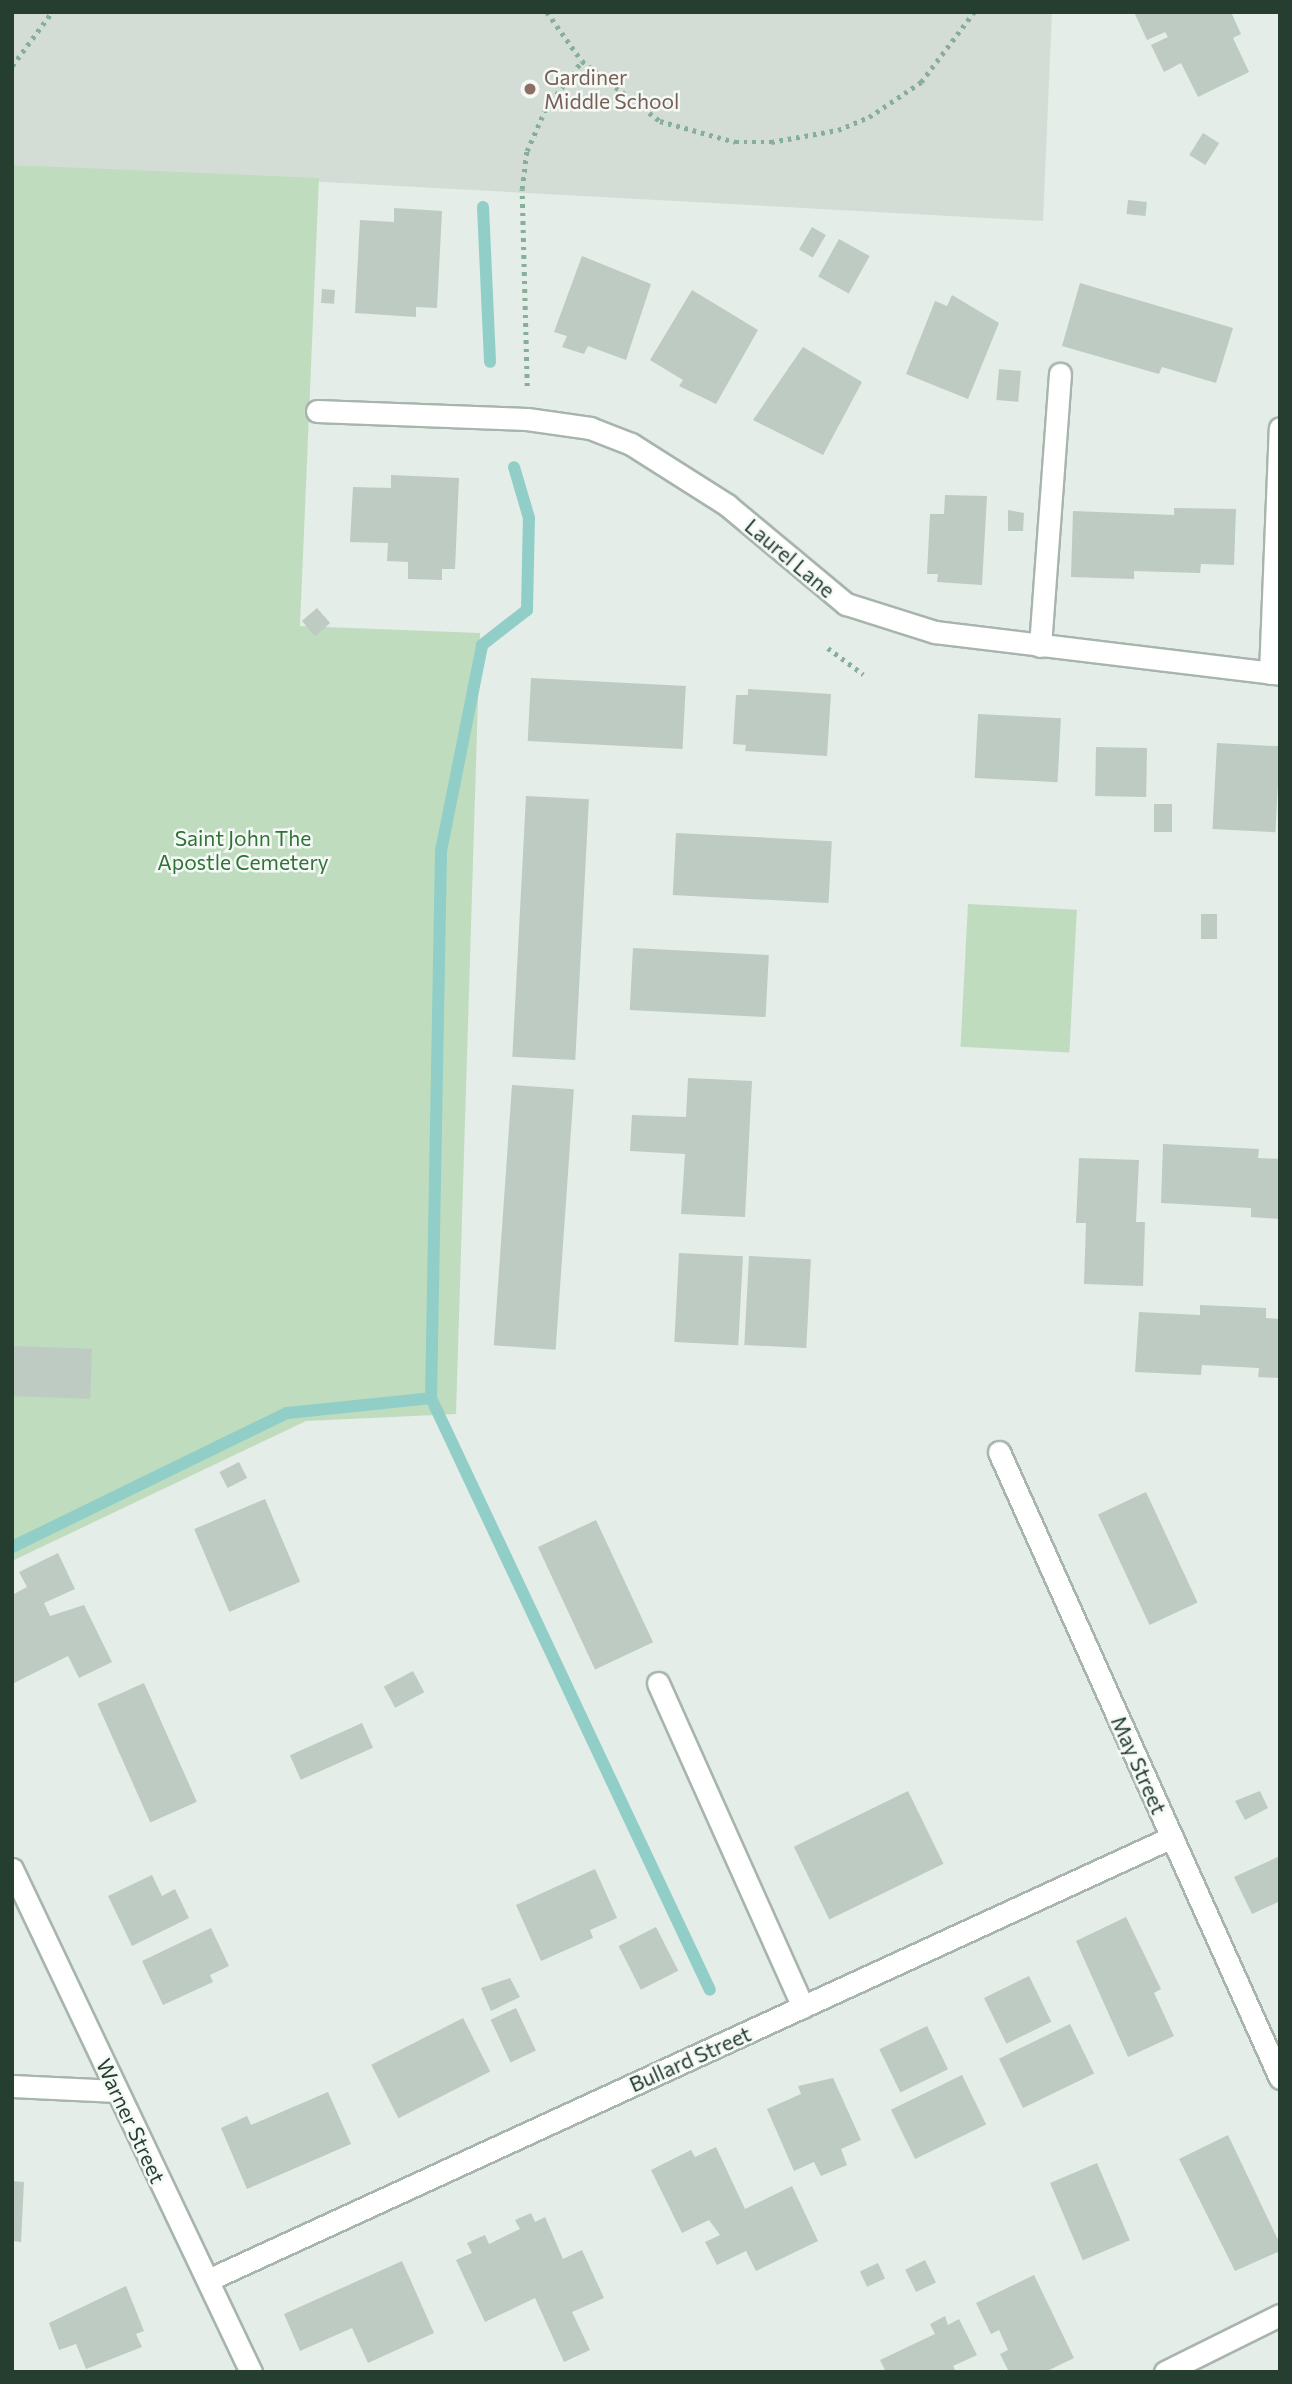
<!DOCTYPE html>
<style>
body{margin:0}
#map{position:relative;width:1292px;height:2384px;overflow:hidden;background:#e4ede7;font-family:Commissioner,sans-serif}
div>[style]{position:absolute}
.built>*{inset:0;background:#d3ddd6}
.green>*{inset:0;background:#bfdcbf;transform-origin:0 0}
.stream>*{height:12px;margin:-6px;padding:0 6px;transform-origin:6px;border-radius:6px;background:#90cec7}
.building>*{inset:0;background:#bdcbc2;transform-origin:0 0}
.path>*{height:4.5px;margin-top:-2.25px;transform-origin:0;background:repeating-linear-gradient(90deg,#87ae98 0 3.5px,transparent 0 8.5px)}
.roads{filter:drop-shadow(2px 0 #a7b5ac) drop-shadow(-2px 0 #a7b5ac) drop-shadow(0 2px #a7b5ac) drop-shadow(0 -2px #a7b5ac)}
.minor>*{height:21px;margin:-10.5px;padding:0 10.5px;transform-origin:10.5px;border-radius:10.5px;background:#fff}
.dots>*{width:19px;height:19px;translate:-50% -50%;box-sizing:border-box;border:4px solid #f5f9f6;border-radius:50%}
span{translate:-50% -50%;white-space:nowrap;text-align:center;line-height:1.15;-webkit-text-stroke:5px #f5f9f6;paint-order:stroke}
.education-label{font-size:21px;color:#785e54}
.left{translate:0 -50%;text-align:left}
.street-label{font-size:21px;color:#253e30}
.park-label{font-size:21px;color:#317239}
.frame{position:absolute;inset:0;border:14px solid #253e30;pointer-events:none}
</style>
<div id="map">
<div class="built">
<div style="clip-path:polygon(12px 12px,1052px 12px,1043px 221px,12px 165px)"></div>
</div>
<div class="green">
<div style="clip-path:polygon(12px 165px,319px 178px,300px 626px,480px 633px,456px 1414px,306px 1421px,12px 1561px)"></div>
<div style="left:968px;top:904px;width:109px;height:143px;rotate:3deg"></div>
</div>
<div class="stream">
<div style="left:483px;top:207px;width:155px;rotate:87.4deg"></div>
<div style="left:431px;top:1398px;width:654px;rotate:64.77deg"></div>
<div style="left:12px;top:1547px;width:306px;rotate:-26deg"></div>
<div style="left:287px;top:1413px;width:145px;rotate:-5.9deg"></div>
<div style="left:431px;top:1398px;width:547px;rotate:-88.95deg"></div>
<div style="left:441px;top:851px;width:210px;rotate:-78.7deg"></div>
<div style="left:482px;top:645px;width:57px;rotate:-37.9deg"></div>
<div style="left:527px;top:610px;width:92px;rotate:-88.8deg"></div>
<div style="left:529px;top:518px;width:53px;rotate:-106.4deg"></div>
</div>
<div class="building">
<div style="clip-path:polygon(1134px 12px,1231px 12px,1241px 34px,1233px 38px,1249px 72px,1198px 97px,1181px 63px,1164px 72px,1151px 45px,1168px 37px,1165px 32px,1147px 40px)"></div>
<div style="left:1203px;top:133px;width:19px;height:26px;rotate:32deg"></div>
<div style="left:1128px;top:200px;width:19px;height:14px;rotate:6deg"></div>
<div style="clip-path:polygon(394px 208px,442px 211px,437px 308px,416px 307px,416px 317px,355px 313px,360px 220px,394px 222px)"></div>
<div style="left:812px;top:227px;width:16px;height:26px;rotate:30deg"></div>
<div style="left:839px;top:239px;width:35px;height:43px;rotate:29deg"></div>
<div style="clip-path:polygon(582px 256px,651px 284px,626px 360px,588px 346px,584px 354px,562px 347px,567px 336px,554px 332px)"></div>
<div style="clip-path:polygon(1080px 283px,1233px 328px,1216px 383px,1162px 367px,1159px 374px,1062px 346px)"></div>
<div style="left:322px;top:289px;width:13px;height:14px;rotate:4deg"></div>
<div style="clip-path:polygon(692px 290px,758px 330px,716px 404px,679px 386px,683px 380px,650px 360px)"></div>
<div style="clip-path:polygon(952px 295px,999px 323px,968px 399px,906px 374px,935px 301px,947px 306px)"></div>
<div style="clip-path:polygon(803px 347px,862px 382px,823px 455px,753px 420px)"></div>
<div style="left:999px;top:369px;width:22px;height:31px;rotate:5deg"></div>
<div style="clip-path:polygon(391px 475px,459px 478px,455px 569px,442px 569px,442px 580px,408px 579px,408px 562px,387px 561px,388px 543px,350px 542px,353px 487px,391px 488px)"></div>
<div style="clip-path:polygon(945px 495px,987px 496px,982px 585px,937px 582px,938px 574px,927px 574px,930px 514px,944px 514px)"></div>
<div style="clip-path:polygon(1174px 508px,1236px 509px,1234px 565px,1201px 564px,1200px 573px,1134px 571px,1134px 579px,1071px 577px,1073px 511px,1174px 515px)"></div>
<div style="clip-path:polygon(1008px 510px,1024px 513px,1023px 531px,1008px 531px)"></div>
<div style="left:317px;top:608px;width:20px;height:20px;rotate:49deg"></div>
<div style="left:531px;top:678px;width:155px;height:63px;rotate:3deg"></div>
<div style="clip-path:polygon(748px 689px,831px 694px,827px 756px,745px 751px,746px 745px,733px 744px,736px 695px,748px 695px)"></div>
<div style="left:978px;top:714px;width:83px;height:64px;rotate:3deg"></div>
<div style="left:1217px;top:743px;width:63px;height:86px;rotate:3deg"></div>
<div style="left:1096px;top:747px;width:51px;height:49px;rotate:1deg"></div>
<div style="left:526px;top:796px;width:63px;height:261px;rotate:3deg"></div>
<div style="left:1154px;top:804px;width:18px;height:28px"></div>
<div style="left:676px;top:833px;width:156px;height:62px;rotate:3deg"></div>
<div style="left:1201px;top:914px;width:16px;height:25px"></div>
<div style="left:633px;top:948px;width:136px;height:62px;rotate:3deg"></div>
<div style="clip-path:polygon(688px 1078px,752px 1081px,745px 1217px,681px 1214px,685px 1154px,630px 1151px,632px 1115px,686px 1117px)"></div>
<div style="left:512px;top:1085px;width:62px;height:261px;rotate:4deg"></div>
<div style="clip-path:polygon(1163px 1144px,1259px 1149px,1258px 1158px,1280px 1159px,1280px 1219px,1251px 1217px,1251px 1208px,1161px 1203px)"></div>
<div style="clip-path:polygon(1079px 1158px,1139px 1160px,1136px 1222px,1145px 1222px,1143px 1286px,1084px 1284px,1086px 1223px,1076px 1223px)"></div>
<div style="left:679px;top:1253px;width:64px;height:89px;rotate:3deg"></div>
<div style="left:749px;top:1256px;width:62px;height:89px;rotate:3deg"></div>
<div style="clip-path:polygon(1200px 1305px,1266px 1308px,1266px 1318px,1280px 1319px,1280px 1378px,1258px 1377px,1259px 1368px,1202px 1365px,1201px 1375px,1135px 1372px,1139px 1312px,1200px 1315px)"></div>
<div style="left:12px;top:1346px;width:80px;height:50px;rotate:2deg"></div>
<div style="left:239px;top:1462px;width:18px;height:22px;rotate:63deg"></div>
<div style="left:1146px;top:1492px;width:122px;height:53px;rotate:65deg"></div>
<div style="left:265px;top:1499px;width:90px;height:77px;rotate:67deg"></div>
<div style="left:596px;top:1520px;width:135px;height:64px;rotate:65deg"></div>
<div style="clip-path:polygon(58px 1553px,75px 1589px,44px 1603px,50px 1616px,84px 1605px,112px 1662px,79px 1678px,68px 1656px,12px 1684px,12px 1595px,27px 1587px,19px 1572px)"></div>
<div style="left:413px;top:1671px;width:24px;height:33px;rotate:62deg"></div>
<div style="left:144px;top:1683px;width:130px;height:51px;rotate:66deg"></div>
<div style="left:362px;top:1723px;width:27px;height:79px;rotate:66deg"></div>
<div style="left:908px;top:1791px;width:81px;height:127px;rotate:64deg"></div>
<div style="clip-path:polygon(1260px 1791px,1268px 1808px,1245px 1820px,1235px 1801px)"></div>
<div style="clip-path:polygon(1280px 1856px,1280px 1901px,1252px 1914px,1234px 1877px)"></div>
<div style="clip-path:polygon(595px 1869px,617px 1918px,590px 1930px,593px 1938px,541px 1961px,516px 1905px)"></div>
<div style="clip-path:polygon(152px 1875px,162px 1896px,175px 1889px,189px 1918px,132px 1946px,108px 1896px)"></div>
<div style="clip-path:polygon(1126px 1917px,1161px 1989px,1154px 1993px,1174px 2036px,1128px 2057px,1076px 1941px)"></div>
<div style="left:656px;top:1927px;width:49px;height:42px;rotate:63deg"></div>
<div style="clip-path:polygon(211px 1928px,229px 1966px,210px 1975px,213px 1982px,163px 2005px,142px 1961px)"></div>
<div style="left:1029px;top:1976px;width:51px;height:50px;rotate:64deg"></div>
<div style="clip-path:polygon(510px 1978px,520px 1997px,491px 2011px,481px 1988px)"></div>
<div style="left:516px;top:2008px;width:47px;height:28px;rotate:65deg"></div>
<div style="left:463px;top:2018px;width:60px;height:103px;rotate:63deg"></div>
<div style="left:1070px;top:2024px;width:55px;height:79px;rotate:64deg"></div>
<div style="left:927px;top:2026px;width:48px;height:53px;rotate:64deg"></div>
<div style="left:962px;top:2075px;width:55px;height:79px;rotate:64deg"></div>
<div style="clip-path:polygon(833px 2078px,861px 2140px,841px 2149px,847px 2165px,821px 2176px,814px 2162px,794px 2171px,767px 2109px,801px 2094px,798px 2086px)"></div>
<div style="clip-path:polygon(328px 2092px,351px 2144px,247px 2189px,221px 2128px,247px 2116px,251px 2125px)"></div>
<div style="clip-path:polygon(1228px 2135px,1280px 2244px,1280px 2251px,1235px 2271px,1179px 2159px)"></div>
<div style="clip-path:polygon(716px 2147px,745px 2209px,792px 2186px,818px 2241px,756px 2271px,746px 2251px,717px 2265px,705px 2242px,720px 2235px,709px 2220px,682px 2233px,651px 2170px,691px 2150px,695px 2157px)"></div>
<div style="left:1097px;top:2163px;width:84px;height:51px;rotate:67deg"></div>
<div style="clip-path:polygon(12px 2181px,24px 2182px,21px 2242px,12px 2241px)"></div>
<div style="clip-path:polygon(531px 2213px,535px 2222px,545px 2217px,563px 2259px,582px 2250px,604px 2298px,572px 2312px,590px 2350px,564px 2362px,535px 2298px,485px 2322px,456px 2260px,472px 2253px,467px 2243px,485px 2235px,489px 2244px,520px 2229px,515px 2220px)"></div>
<div style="left:925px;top:2260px;width:25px;height:22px;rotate:64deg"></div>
<div style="clip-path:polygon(402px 2261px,434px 2333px,368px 2363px,352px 2328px,300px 2351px,284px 2314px)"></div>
<div style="left:878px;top:2263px;width:17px;height:20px;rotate:65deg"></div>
<div style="clip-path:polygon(1034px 2275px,1074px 2358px,1045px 2372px,1009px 2372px,1000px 2354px,1008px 2350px,999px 2330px,991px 2334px,976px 2303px)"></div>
<div style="clip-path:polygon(126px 2286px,144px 2331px,136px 2334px,142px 2347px,86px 2369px,76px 2344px,59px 2350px,49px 2323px)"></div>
<div style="clip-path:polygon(945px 2316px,948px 2325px,959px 2319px,977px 2355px,953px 2366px,956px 2372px,886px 2372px,880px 2360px,935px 2334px,930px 2324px)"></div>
</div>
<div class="path">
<div style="left:547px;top:12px;width:60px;rotate:54.5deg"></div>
<div style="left:582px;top:61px;width:98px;rotate:37.6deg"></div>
<div style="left:660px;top:121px;width:78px;rotate:15.6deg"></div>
<div style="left:735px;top:142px;width:36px"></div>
<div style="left:771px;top:142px;width:68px;rotate:-10.2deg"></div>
<div style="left:838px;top:130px;width:34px;rotate:-23deg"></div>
<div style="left:869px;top:117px;width:63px;rotate:-33.9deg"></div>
<div style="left:921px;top:82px;width:88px;rotate:-52.9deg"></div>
<div style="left:12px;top:66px;width:67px;rotate:-53.5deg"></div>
<div style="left:527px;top:386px;width:197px;rotate:-91.5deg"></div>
<div style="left:522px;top:189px;width:38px;rotate:-83deg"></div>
<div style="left:527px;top:151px;width:47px;rotate:-66.2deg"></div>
<div style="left:546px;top:108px;width:59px;rotate:-52.5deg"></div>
<div style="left:828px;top:648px;width:44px;rotate:36.6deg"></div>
</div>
<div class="roads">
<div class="minor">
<div style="left:317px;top:411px;width:210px;rotate:2.2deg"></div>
<div style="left:527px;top:419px;width:64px;rotate:8.1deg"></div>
<div style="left:590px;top:428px;width:44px;rotate:21.3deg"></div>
<div style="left:631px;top:444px;width:114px;rotate:32.4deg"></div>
<div style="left:727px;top:505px;width:155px;rotate:39.8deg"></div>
<div style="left:846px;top:604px;width:93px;rotate:17.5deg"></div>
<div style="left:935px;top:632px;width:348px;rotate:6.9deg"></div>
<div style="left:1040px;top:646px;width:273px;rotate:-85.8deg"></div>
<div style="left:1270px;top:673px;width:245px;rotate:-87.7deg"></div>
<div style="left:999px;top:1452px;width:686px;rotate:65.83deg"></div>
<div style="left:658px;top:1683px;width:355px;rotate:65.9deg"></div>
<div style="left:12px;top:1869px;width:557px;rotate:64.59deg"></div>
<div style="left:12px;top:2086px;width:105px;rotate:2.7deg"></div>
<div style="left:208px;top:2280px;width:1061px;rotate:-24.68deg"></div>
<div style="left:1165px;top:2372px;width:128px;rotate:-26.4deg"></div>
</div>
</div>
<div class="dots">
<div style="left:530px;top:89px;background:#8d6e63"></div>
</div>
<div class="education-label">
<span class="left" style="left:544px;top:89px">Gardiner<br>Middle School</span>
</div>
<div class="street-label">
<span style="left:790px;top:558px;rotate:40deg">Laurel Lane</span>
<span style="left:1139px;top:1765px;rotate:66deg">May Street</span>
<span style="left:690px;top:2059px;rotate:-24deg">Bullard Street</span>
<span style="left:131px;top:2121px;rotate:65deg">Warner Street</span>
</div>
<div class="park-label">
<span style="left:243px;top:850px">Saint John The<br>Apostle Cemetery</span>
</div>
<div class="frame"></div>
</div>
